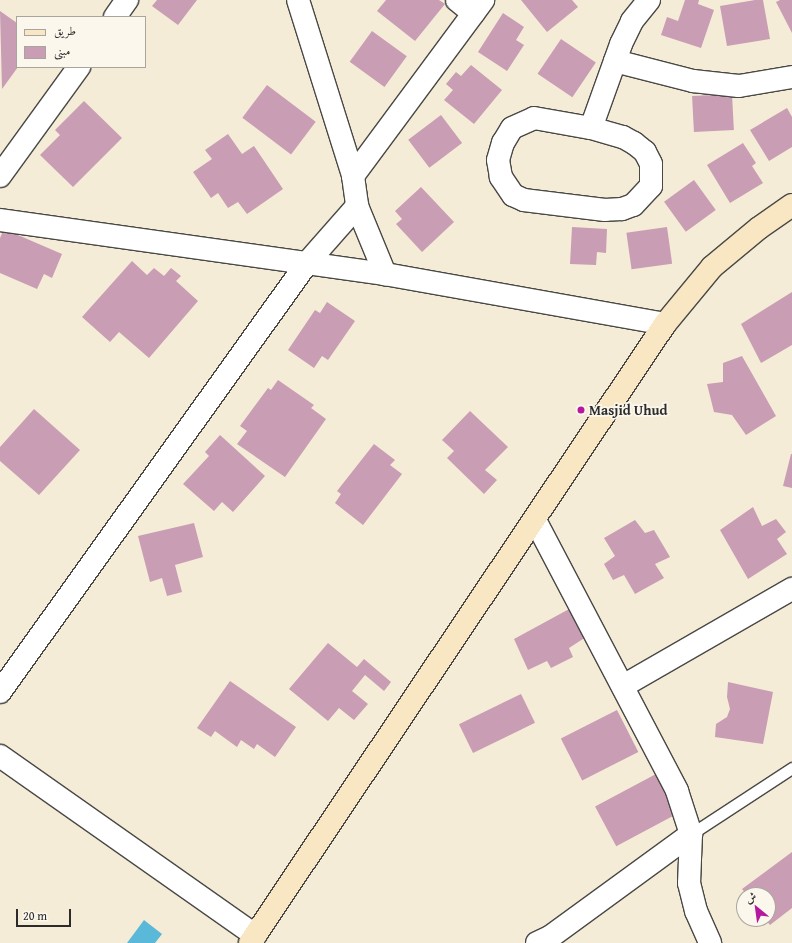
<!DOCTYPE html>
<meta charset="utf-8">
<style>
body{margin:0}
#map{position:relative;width:792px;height:943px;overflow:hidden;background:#f4ecd7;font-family:"Gentium Book Plus",Amiri,serif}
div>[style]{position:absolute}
.water>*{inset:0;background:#5ab8d8}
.building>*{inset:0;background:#c99db4;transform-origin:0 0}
.roads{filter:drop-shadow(1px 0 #494845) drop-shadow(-1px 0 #494845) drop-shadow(0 1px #494845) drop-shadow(0 -1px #494845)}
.service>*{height:11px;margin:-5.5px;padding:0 5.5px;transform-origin:5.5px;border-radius:5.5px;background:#fff}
.minor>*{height:22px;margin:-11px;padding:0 11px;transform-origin:11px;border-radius:11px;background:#fff}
.secondary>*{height:22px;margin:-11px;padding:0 11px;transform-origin:11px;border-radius:11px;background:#f9e7c3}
.dots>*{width:11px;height:11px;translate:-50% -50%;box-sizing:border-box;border:2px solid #fbf7ec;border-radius:50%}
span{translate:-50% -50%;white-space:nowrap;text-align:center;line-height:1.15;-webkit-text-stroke:3.5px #fbf7ec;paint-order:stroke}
.poi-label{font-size:14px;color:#2b2b2b;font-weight:700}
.left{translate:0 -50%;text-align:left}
.legend{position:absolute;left:16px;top:16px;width:130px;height:52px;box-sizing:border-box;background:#fbf7ec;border:1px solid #a8a59f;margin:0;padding:5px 7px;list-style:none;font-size:12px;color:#2b2b2b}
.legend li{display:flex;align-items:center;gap:8px;height:20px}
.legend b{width:20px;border:1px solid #a8a59f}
.north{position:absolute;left:736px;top:887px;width:40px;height:40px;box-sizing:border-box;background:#fbf7ec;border:1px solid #a8a59f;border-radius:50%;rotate:331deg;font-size:11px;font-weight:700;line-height:16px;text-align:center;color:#2b2b2b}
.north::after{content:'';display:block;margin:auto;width:14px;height:18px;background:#b5179e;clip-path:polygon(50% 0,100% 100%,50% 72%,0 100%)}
.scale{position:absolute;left:16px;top:909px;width:55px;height:18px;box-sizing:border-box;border:2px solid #2b2b2b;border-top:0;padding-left:5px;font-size:12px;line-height:14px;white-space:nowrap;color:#2b2b2b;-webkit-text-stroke:3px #fbf7ec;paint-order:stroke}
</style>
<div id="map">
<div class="water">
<div style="clip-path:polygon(144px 920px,162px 934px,155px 943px,127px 943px)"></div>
</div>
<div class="building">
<div style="clip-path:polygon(157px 0,197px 0,178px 25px,152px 6px)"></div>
<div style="clip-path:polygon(386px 0,439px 0,445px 4px,415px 41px,377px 11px)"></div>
<div style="clip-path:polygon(521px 0,572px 0,578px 7px,547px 32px)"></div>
<div style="clip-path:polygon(685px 0,699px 0,698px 4px,714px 10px,701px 48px,661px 35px,667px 17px,678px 21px)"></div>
<div style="clip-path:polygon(755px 0,763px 0,770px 39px,727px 46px,720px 6px)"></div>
<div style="clip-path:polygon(780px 0,792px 0,792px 33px,776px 2px)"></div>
<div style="clip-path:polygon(0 11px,17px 23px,18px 67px,2px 89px)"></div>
<div style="clip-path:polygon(503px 13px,524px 27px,516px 40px,524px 45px,507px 71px,478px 52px)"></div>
<div style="left:372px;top:31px;width:43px;height:38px;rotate:36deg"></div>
<div style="left:561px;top:39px;width:42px;height:42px;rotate:34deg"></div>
<div style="clip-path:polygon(471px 65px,502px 90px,474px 124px,444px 100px,453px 90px,446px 84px,456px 72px,461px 76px)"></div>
<div style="left:267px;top:85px;width:61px;height:41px;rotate:37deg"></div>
<div style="left:732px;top:94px;width:36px;height:40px;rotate:87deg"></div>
<div style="clip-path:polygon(84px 101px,122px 138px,73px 187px,40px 155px,60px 135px,55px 130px)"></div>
<div style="clip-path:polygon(787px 108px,792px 117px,792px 147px,769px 161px,750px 130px)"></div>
<div style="left:441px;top:115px;width:35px;height:41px;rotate:53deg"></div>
<div style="clip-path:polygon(228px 134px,242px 154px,254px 146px,283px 189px,247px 214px,238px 202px,228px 208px,218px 193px,211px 198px,193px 172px,212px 159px,205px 150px)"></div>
<div style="clip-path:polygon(743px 143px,756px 163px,752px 166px,763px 183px,730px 203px,707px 165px)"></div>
<div style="left:694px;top:180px;width:37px;height:37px;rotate:54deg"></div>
<div style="clip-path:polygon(421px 187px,454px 222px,422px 252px,396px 224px,402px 219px,395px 211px)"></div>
<div style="clip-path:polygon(572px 227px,607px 229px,606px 253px,597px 252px,596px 265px,570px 264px)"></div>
<div style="left:667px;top:227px;width:37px;height:41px;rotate:82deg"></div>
<div style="clip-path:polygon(4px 229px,62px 254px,52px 278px,44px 274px,37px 289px,0 273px,0 238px)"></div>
<div style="clip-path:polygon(132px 261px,147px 275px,154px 268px,164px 276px,171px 268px,181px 276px,176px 281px,198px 301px,149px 358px,119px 332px,110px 342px,82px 317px)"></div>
<div style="clip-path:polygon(792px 292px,792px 345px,761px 363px,741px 324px)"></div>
<div style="clip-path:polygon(327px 302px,355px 321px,328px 360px,322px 356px,314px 368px,288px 350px,315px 310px,320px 313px)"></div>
<div style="clip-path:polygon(742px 356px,776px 416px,746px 435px,732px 415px,714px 412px,707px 384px,723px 382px,723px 363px)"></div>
<div style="clip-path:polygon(278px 380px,314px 405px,311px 408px,326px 419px,285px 477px,237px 444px,247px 431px,240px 426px,268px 388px,271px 390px)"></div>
<div style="clip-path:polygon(34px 409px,80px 450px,39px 495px,0 461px,0 447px)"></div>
<div style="clip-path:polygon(470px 411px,508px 447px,485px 470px,497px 480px,484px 494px,447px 458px,454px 451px,442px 440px)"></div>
<div style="clip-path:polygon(220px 435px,265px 476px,233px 512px,222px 502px,214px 511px,183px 484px,209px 456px,205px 452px)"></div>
<div style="clip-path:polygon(374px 444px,395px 460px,390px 465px,402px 474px,363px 525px,335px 503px,341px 494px,337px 491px)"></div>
<div style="clip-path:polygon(791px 454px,792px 454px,792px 488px,783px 486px)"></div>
<div style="clip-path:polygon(753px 507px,762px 526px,776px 519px,786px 532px,777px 539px,787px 554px,748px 579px,720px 530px)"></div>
<div style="clip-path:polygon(635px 520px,645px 533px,654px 530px,670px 557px,655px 564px,664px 578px,635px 594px,624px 575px,613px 580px,604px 564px,615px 556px,604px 538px)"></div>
<div style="clip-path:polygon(194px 523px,203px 557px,175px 565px,182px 592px,167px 596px,162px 578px,150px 582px,138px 536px)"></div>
<div style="clip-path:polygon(571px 608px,586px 637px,569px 648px,573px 657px,551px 668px,547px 661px,528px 670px,514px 639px)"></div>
<div style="clip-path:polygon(328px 643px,357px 667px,364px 659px,391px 682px,384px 691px,365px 675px,352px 691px,368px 704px,354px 720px,339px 708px,328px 721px,289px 689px)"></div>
<div style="clip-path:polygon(230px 681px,296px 727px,275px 757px,257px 744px,254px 749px,241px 740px,237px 747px,215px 731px,211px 737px,197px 728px)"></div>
<div style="clip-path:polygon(728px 682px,773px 692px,763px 744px,715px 737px,716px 724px,727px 717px,730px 709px,727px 697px)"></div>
<div style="left:521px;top:694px;width:32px;height:69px;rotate:64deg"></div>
<div style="left:617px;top:710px;width:47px;height:63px;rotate:63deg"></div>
<div style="left:656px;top:774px;width:45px;height:69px;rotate:62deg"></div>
<div style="clip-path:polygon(792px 852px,792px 908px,770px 925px,765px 919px,768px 919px,768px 895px,747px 895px,742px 889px)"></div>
</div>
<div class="roads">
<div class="service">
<div style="left:691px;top:834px;width:121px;rotate:-33.2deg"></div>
</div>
<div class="minor">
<div style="left:298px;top:0;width:184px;rotate:72.6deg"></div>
<div style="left:353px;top:176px;width:30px;rotate:82deg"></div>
<div style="left:357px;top:206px;width:74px;rotate:67.6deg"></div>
<div style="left:457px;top:0;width:21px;rotate:39deg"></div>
<div style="left:115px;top:17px;width:21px;rotate:-55deg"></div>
<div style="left:615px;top:61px;width:81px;rotate:14.4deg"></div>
<div style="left:693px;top:81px;width:46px;rotate:6.2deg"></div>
<div style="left:739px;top:86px;width:54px;rotate:-9.6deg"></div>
<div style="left:534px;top:118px;width:58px;rotate:10deg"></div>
<div style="left:591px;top:128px;width:33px;rotate:16deg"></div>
<div style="left:623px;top:137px;width:13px;rotate:29deg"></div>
<div style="left:634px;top:143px;width:14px;rotate:39deg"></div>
<div style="left:645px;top:152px;width:13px;rotate:63deg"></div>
<div style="left:651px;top:164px;width:22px;rotate:90deg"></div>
<div style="left:651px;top:186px;width:26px;rotate:133deg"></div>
<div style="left:633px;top:205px;width:12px;rotate:160deg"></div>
<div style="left:622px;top:209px;width:17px;rotate:177deg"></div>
<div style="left:605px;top:210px;width:82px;rotate:-173deg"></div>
<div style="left:524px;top:200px;width:12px;rotate:-156deg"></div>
<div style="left:513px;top:195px;width:22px;rotate:-124deg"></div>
<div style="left:501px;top:177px;width:17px;rotate:-100deg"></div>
<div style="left:498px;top:160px;width:18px;rotate:-74deg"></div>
<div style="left:503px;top:143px;width:17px;rotate:-59deg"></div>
<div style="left:512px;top:128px;width:24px;rotate:-24deg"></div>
<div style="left:591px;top:128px;width:89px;rotate:-70.3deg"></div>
<div style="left:621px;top:44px;width:25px;rotate:-64deg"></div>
<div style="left:632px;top:21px;width:27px;rotate:-51deg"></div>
<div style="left:0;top:176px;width:135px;rotate:-54.1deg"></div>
<div style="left:353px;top:176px;width:219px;rotate:-53.5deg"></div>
<div style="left:0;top:220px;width:389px;rotate:8deg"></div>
<div style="left:385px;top:274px;width:284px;rotate:10.1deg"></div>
<div style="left:535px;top:520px;width:306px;rotate:62.3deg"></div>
<div style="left:677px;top:791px;width:45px;rotate:72deg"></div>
<div style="left:691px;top:834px;width:49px;rotate:92.3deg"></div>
<div style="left:689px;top:883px;width:29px;rotate:76deg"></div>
<div style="left:696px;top:911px;width:35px;rotate:66deg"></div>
<div style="left:623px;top:686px;width:195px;rotate:-29.9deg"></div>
<div style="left:0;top:692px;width:528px;rotate:-54.41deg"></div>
<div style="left:307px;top:263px;width:76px;rotate:-48.7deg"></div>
<div style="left:0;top:756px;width:312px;rotate:35.1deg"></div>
<div style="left:537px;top:943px;width:14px;rotate:-25deg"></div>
<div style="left:550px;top:937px;width:175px;rotate:-36.1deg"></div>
</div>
<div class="secondary">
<div style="left:250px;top:943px;width:745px;rotate:-56.16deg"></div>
<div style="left:665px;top:324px;width:74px;rotate:-50.5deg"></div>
<div style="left:712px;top:267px;width:61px;rotate:-39.7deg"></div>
<div style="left:759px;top:228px;width:40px;rotate:-34.9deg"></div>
</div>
</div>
<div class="dots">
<div style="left:581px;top:410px;background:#b5179e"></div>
</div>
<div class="poi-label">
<span class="left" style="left:589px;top:410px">Masjid Uhud</span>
</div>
<ul class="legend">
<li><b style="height:5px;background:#f9e7c3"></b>طريق</li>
<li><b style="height:11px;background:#c99db4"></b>مبنى</li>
</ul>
<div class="north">ش</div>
<div class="scale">20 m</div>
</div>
